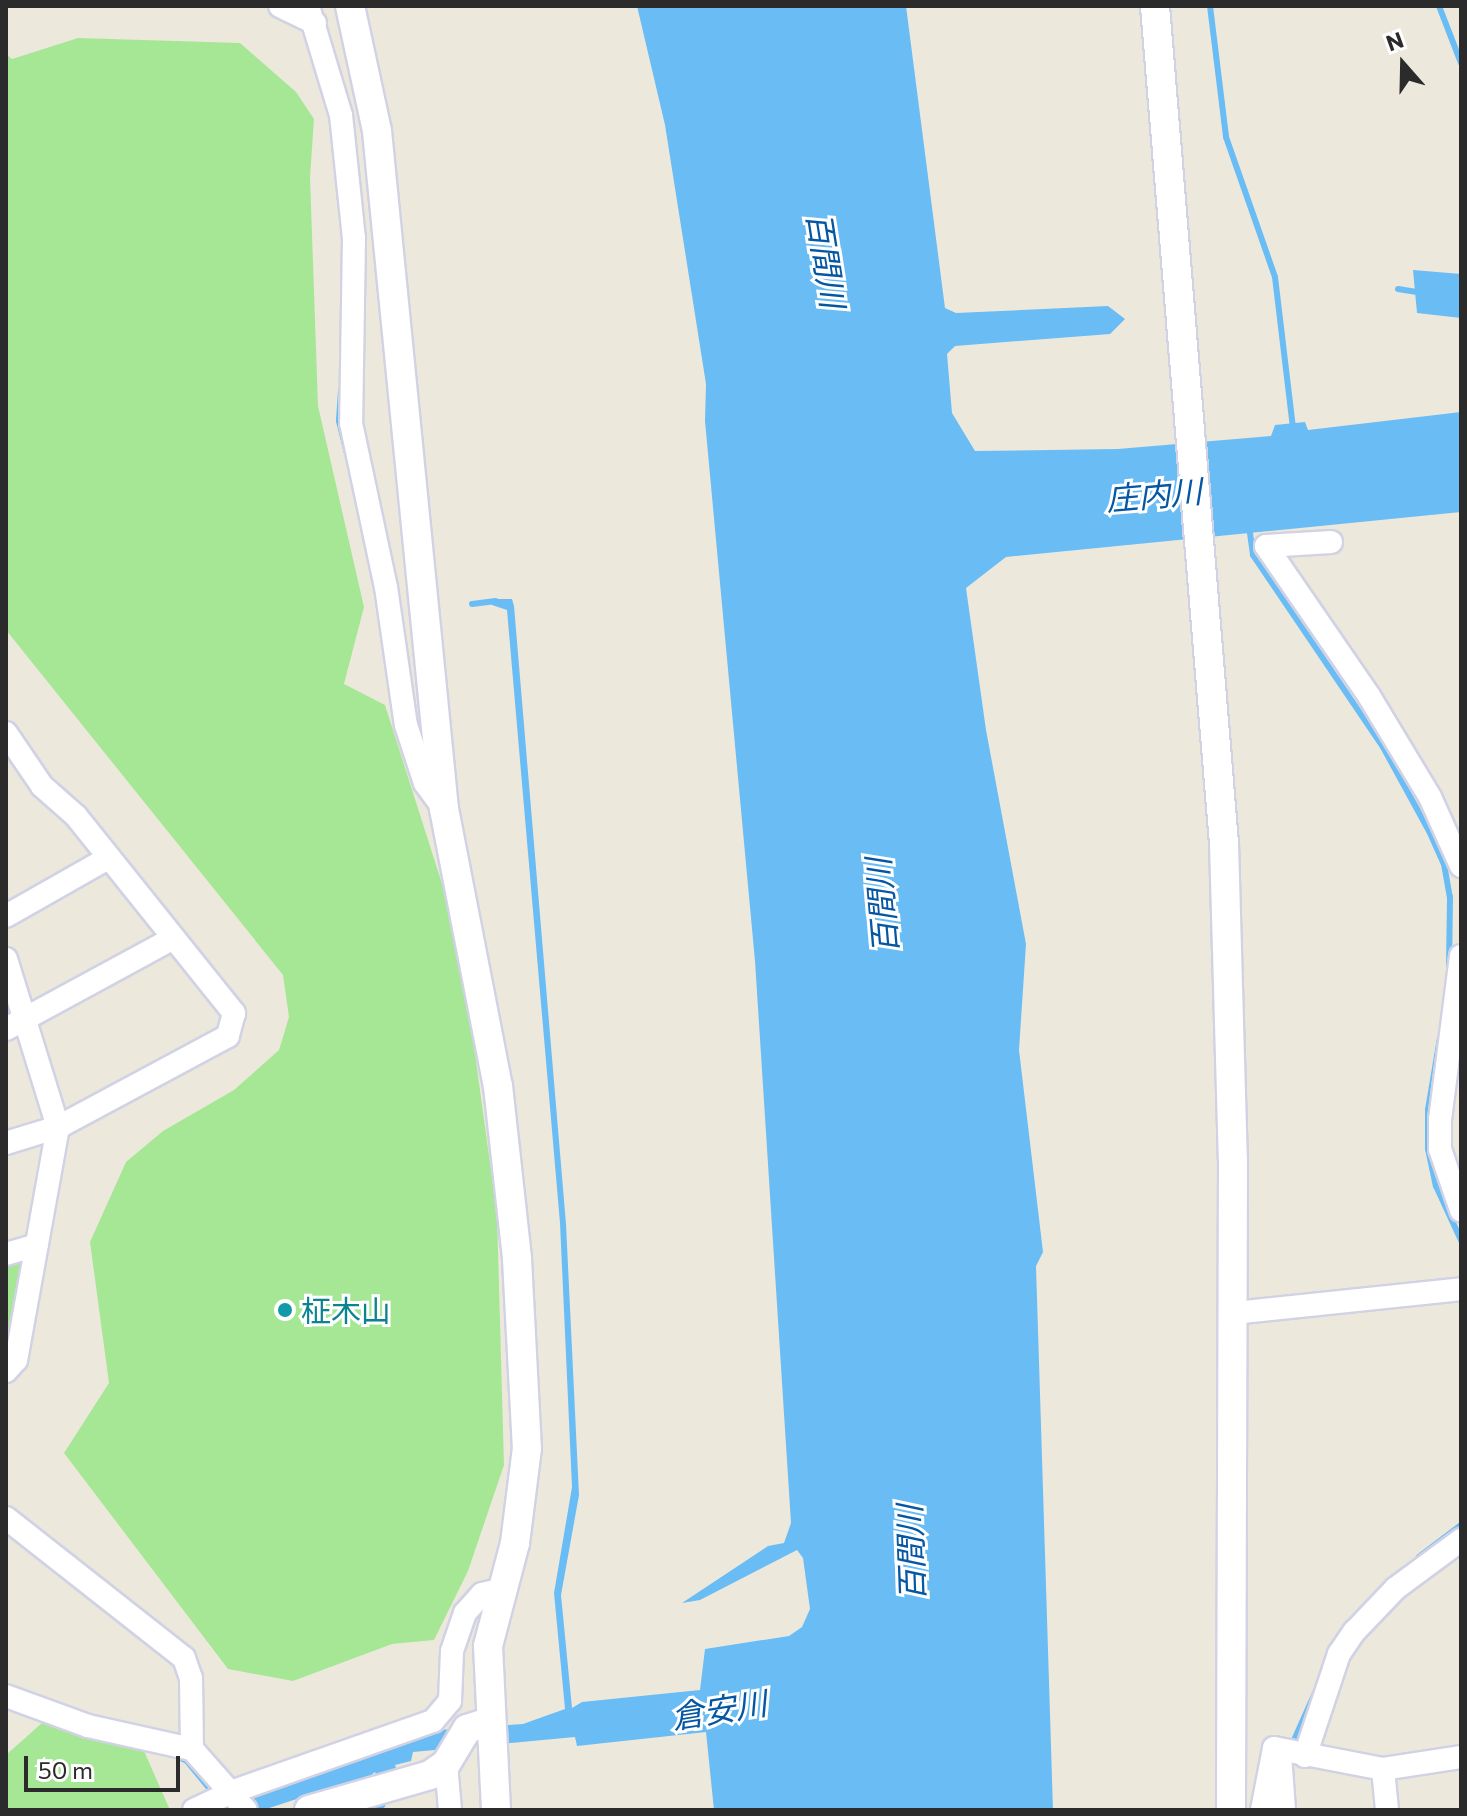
<!DOCTYPE html>
<meta charset="utf-8">
<style>
body{margin:0}
#map{position:relative;width:1467px;height:1816px;overflow:hidden;background:#ede8dc;font-family:Commissioner,"Noto Sans JP",sans-serif}
div>[style]{position:absolute}
.green>*{inset:0;background:#a6e796}
.water>*{inset:0;background:#6abcf5}
.stream>*{height:6px;margin:-3px;padding:0 3px;transform-origin:3px;border-radius:3px;background:#6abcf5}
.roads{filter:drop-shadow(2px 0 #d1d2e4) drop-shadow(-2px 0 #d1d2e4) drop-shadow(0 2px #d1d2e4) drop-shadow(0 -2px #d1d2e4)}
.minor>*{height:22px;margin:-11px;padding:0 11px;transform-origin:11px;border-radius:11px;background:#fff}
.tertiary>*{height:28px;margin:-14px;padding:0 14px;transform-origin:14px;border-radius:14px;background:#fff}
.dots>*{width:22px;height:22px;translate:-50% -50%;box-sizing:border-box;border:4px solid #fff;border-radius:50%}
span{translate:-50% -50%;white-space:nowrap;text-align:center;line-height:1.15;-webkit-text-stroke:6px #fff;paint-order:stroke}
.culture-label{font-size:30px;color:#0d838f}
.left{translate:0 -50%;text-align:left}
.water-label{font-size:32px;color:#0657a3;font-style:italic}
.frame{position:absolute;inset:0;border:8px solid #2b2b2b;pointer-events:none}
.north{position:absolute;left:1363px;top:24px;width:80px;height:80px;-webkit-text-stroke:6px #fff;paint-order:stroke;rotate:340deg;font-size:22px;font-weight:700;line-height:32px;text-align:center;color:#2b2b2b}
.north::after{content:'';display:block;margin:auto;width:28px;height:36px;background:#2b2b2b;clip-path:polygon(50% 0,100% 100%,50% 72%,0 100%)}
.scale{position:absolute;left:24px;top:1756px;width:156px;height:36px;box-sizing:border-box;border:4px solid #2b2b2b;border-top:0;padding-left:10px;font-size:24px;line-height:28px;white-space:nowrap;color:#2b2b2b;-webkit-text-stroke:6px #fff;paint-order:stroke}
</style>
<div id="map">
<div class="green">
<div style="clip-path:polygon(78px 38px,240px 43px,296px 92px,314px 119px,310px 177px,318px 406px,364px 607px,344px 684px,385px 705px,459px 937px,497px 1214px,504px 1465px,468px 1571px,434px 1640px,392px 1644px,293px 1681px,228px 1669px,64px 1453px,109px 1383px,90px 1242px,126px 1162px,163px 1131px,234px 1090px,279px 1050px,289px 1017px,283px 975px,6px 630px,6px 54px,12px 59px)"></div>
<div style="clip-path:polygon(17px 1260px,25px 1267px,6px 1359px,6px 1264px)"></div>
<div style="clip-path:polygon(43px 1722px,82px 1738px,144px 1751px,170px 1810px,6px 1810px,6px 1755px)"></div>
</div>
<div class="water">
<div style="clip-path:polygon(637px 6px,906px 6px,945px 308px,956px 313px,1108px 306px,1125px 319px,1110px 334px,955px 346px,947px 354px,952px 413px,975px 451px,1118px 449px,1271px 436px,1275px 425px,1305px 422px,1308px 430px,1461px 412px,1461px 512px,1006px 557px,966px 588px,986px 730px,1026px 944px,1019px 1050px,1043px 1252px,1036px 1266px,1053px 1810px,714px 1810px,706px 1732px,577px 1746px,575px 1737px,413px 1752px,411px 1761px,395px 1765px,397px 1771px,377px 1777px,375px 1772px,358px 1785px,355px 1780px,263px 1810px,212px 1810px,426px 1731px,523px 1724px,565px 1709px,554px 1593px,572px 1487px,560px 1223px,507px 610px,492px 605px,490px 599px,512px 599px,514px 606px,566px 1224px,579px 1495px,561px 1595px,572px 1708px,582px 1702px,700px 1690px,705px 1649px,789px 1636px,802px 1627px,810px 1609px,803px 1558px,797px 1550px,700px 1600px,682px 1603px,768px 1546px,784px 1543px,791px 1523px,755px 961px,705px 421px,706px 384px,665px 125px)"></div>
<div style="clip-path:polygon(1413px 270px,1461px 274px,1461px 318px,1417px 313px)"></div>
</div>
<div class="stream">
<div style="left:1210px;top:6px;width:132px;rotate:83deg"></div>
<div style="left:1226px;top:137px;width:148px;rotate:70.7deg"></div>
<div style="left:1275px;top:277px;width:152px;rotate:83.2deg"></div>
<div style="left:1439px;top:6px;width:61px;rotate:68.9deg"></div>
<div style="left:1398px;top:289px;width:24px;rotate:9deg"></div>
<div style="left:341px;top:391px;width:30px;rotate:94deg"></div>
<div style="left:339px;top:421px;width:34px;rotate:76deg"></div>
<div style="left:1249px;top:526px;width:29px;rotate:82deg"></div>
<div style="left:1253px;top:555px;width:232px;rotate:55.9deg"></div>
<div style="left:1383px;top:747px;width:98px;rotate:61.3deg"></div>
<div style="left:1430px;top:833px;width:34px;rotate:66deg"></div>
<div style="left:1444px;top:864px;width:34px;rotate:80deg"></div>
<div style="left:1450px;top:897px;width:74px;rotate:90.8deg"></div>
<div style="left:472px;top:604px;width:24px;rotate:-7deg"></div>
<div style="left:1440px;top:1038px;width:73px;rotate:99.5deg"></div>
<div style="left:1428px;top:1110px;width:39px;rotate:90deg"></div>
<div style="left:1428px;top:1149px;width:38px;rotate:78deg"></div>
<div style="left:1436px;top:1186px;width:60px;rotate:65.2deg"></div>
<div style="left:1419px;top:1557px;width:53px;rotate:-37.3deg"></div>
<div style="left:1347px;top:1625px;width:52px;rotate:-46.5deg"></div>
<div style="left:1295px;top:1738px;width:57px;rotate:-66.1deg"></div>
<div style="left:175px;top:1755px;width:13px;rotate:27deg"></div>
<div style="left:187px;top:1761px;width:43px;rotate:50.7deg"></div>
<div style="left:367px;top:1810px;width:16px;rotate:-18deg"></div>
</div>
<div class="roads">
<div class="minor">
<div style="left:280px;top:6px;width:39px;rotate:26deg"></div>
<div style="left:308px;top:6px;width:114px;rotate:73.2deg"></div>
<div style="left:341px;top:115px;width:124px;rotate:84deg"></div>
<div style="left:354px;top:238px;width:185px;rotate:90.9deg"></div>
<div style="left:351px;top:423px;width:168px;rotate:78deg"></div>
<div style="left:386px;top:587px;width:139px;rotate:81.8deg"></div>
<div style="left:406px;top:725px;width:61px;rotate:71.9deg"></div>
<div style="left:425px;top:783px;width:32px;rotate:54deg"></div>
<div style="left:1331px;top:542px;width:65px;rotate:176.5deg"></div>
<div style="left:1266px;top:546px;width:182px;rotate:55.5deg"></div>
<div style="left:1369px;top:696px;width:118px;rotate:58.9deg"></div>
<div style="left:1430px;top:797px;width:76px;rotate:65.8deg"></div>
<div style="left:6px;top:733px;width:64px;rotate:55.8deg"></div>
<div style="left:42px;top:786px;width:45px;rotate:41.4deg"></div>
<div style="left:76px;top:816px;width:253px;rotate:51.3deg"></div>
<div style="left:234px;top:1013px;width:24px;rotate:105deg"></div>
<div style="left:228px;top:1036px;width:193px;rotate:151.8deg"></div>
<div style="left:58px;top:1127px;width:54px;rotate:162.9deg"></div>
<div style="left:6px;top:916px;width:117px;rotate:-29.6deg"></div>
<div style="left:1461px;top:956px;width:165px;rotate:97.3deg"></div>
<div style="left:1440px;top:1120px;width:29px;rotate:90deg"></div>
<div style="left:1440px;top:1149px;width:65px;rotate:71deg"></div>
<div style="left:6px;top:959px;width:176px;rotate:72.8deg"></div>
<div style="left:58px;top:1127px;width:237px;rotate:100.2deg"></div>
<div style="left:16px;top:1360px;width:15px;rotate:132deg"></div>
<div style="left:6px;top:1029px;width:189px;rotate:-28.5deg"></div>
<div style="left:6px;top:1254px;width:32px;rotate:-16deg"></div>
<div style="left:1234px;top:1313px;width:228px;rotate:-6deg"></div>
<div style="left:6px;top:1518px;width:226px;rotate:38.2deg"></div>
<div style="left:184px;top:1658px;width:21px;rotate:71deg"></div>
<div style="left:191px;top:1678px;width:71px;rotate:89.2deg"></div>
<div style="left:6px;top:1696px;width:87px;rotate:20.1deg"></div>
<div style="left:88px;top:1726px;width:107px;rotate:12.5deg"></div>
<div style="left:192px;top:1749px;width:81px;rotate:48.5deg"></div>
<div style="left:1280px;top:1754px;width:56px;rotate:85.9deg"></div>
<div style="left:1305px;top:1756px;width:108px;rotate:-71.6deg"></div>
<div style="left:1339px;top:1654px;width:27px;rotate:-56deg"></div>
<div style="left:1354px;top:1632px;width:61px;rotate:-46.3deg"></div>
<div style="left:1396px;top:1588px;width:81px;rotate:-36.4deg"></div>
<div style="left:446px;top:1764px;width:46px;rotate:85deg"></div>
<div style="left:1383px;top:1769px;width:41px;rotate:84.4deg"></div>
<div style="left:194px;top:1810px;width:44px;rotate:-25.4deg"></div>
<div style="left:234px;top:1791px;width:211px;rotate:-19.4deg"></div>
<div style="left:433px;top:1721px;width:26px;rotate:-50deg"></div>
<div style="left:450px;top:1701px;width:50px;rotate:-87.7deg"></div>
<div style="left:452px;top:1651px;width:40px;rotate:-71.1deg"></div>
<div style="left:465px;top:1613px;width:25px;rotate:-48deg"></div>
<div style="left:482px;top:1594px;width:22px;rotate:-13deg"></div>
<div style="left:1262px;top:1810px;width:63px;rotate:-79deg"></div>
<div style="left:1274px;top:1748px;width:111px;rotate:10.9deg"></div>
<div style="left:1383px;top:1769px;width:79px;rotate:-8.7deg"></div>
</div>
<div class="tertiary">
<div style="left:350px;top:6px;width:128px;rotate:77.8deg"></div>
<div style="left:377px;top:131px;width:681px;rotate:84.36deg"></div>
<div style="left:444px;top:809px;width:282px;rotate:79deg"></div>
<div style="left:498px;top:1086px;width:174px;rotate:83.7deg"></div>
<div style="left:517px;top:1259px;width:189px;rotate:87deg"></div>
<div style="left:527px;top:1448px;width:96px;rotate:97.2deg"></div>
<div style="left:515px;top:1543px;width:106px;rotate:104.7deg"></div>
<div style="left:488px;top:1646px;width:164px;rotate:87.2deg"></div>
<div style="left:1155px;top:6px;width:840px;rotate:85.29deg"></div>
<div style="left:1224px;top:843px;width:318px;rotate:88.4deg"></div>
<div style="left:1233px;top:1161px;width:649px;rotate:90.18deg"></div>
<div style="left:309px;top:1810px;width:126px;rotate:-16.1deg"></div>
<div style="left:430px;top:1775px;width:19px;rotate:-35deg"></div>
<div style="left:446px;top:1764px;width:41px;rotate:-59deg"></div>
<div style="left:467px;top:1729px;width:23px;rotate:-18deg"></div>
</div>
</div>
<div class="dots">
<div style="left:285px;top:1310px;background:#0f9aa8"></div>
</div>
<div class="culture-label">
<span class="left" style="left:301px;top:1310px">柾木山</span>
</div>
<div class="water-label">
<span style="left:827px;top:260px;rotate:81deg">百間川</span>
<span style="left:1154px;top:494px;rotate:-5deg">庄内川</span>
<span style="left:881px;top:906px;rotate:-95deg">百間川</span>
<span style="left:910px;top:1553px;rotate:-92deg">百間川</span>
<span style="left:719px;top:1709px;rotate:-9deg">倉安川</span>
</div>
<div class="frame"></div>
<div class="north">N</div>
<div class="scale">50 m</div>
</div>
